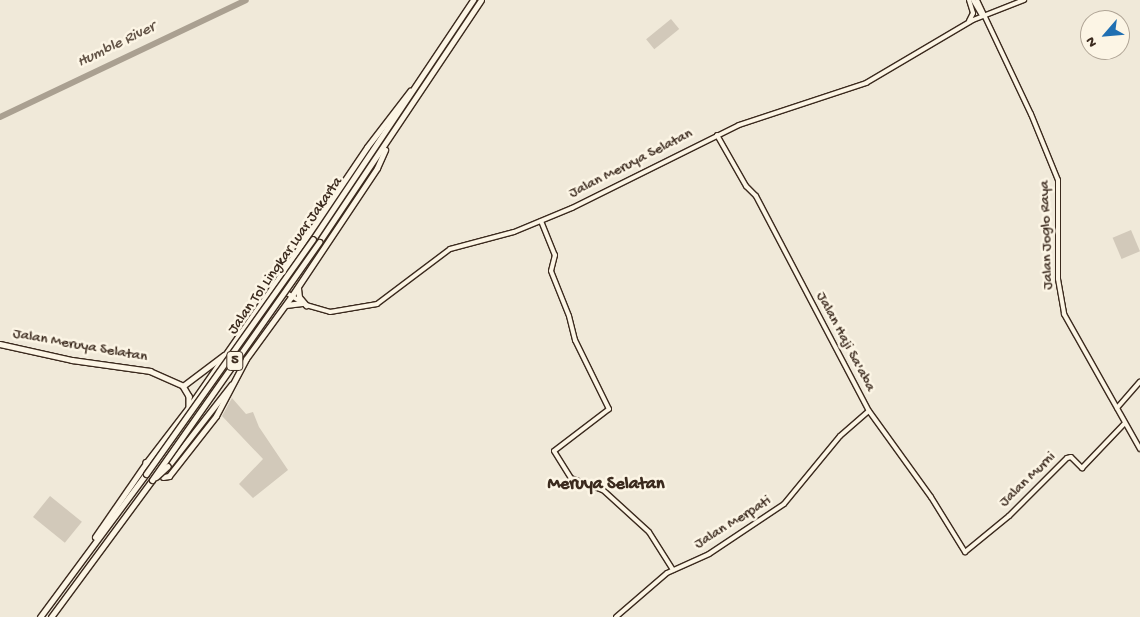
<!DOCTYPE html>
<style>
body{margin:0}
#map{position:relative;width:1140px;height:617px;overflow:hidden;background:#f0e9d9;font-family:"Gochi Hand",sans-serif}
div>[style]{position:absolute}
.green>*{inset:0;background:#d2c9ba;transform-origin:0 0}
.river>*{height:6px;margin:-3px;padding:0 3px;transform-origin:3px;border-radius:3px;background:#aaa091}
.roads{filter:drop-shadow(1px 0 #3b2a1e) drop-shadow(-1px 0 #3b2a1e) drop-shadow(0 1px #3b2a1e) drop-shadow(0 -1px #3b2a1e)}
.secondary>*{height:4px;margin:-2px;padding:0 2px;transform-origin:2px;border-radius:2px;background:#fcf5e5}
.primary>*{height:4.5px;margin:-2.25px;padding:0 2.25px;transform-origin:2.25px;border-radius:2.25px;background:#fcf5e5}
.highway>*{height:5px;margin:-2.5px;padding:0 2.5px;transform-origin:2.5px;border-radius:2.5px;background:#fcf5e5}
.bridges{filter:drop-shadow(1px 0 #3b2a1e) drop-shadow(-1px 0 #3b2a1e) drop-shadow(0 1px #3b2a1e) drop-shadow(0 -1px #3b2a1e)}
.highway-bridge>*{height:5px;margin:-2.5px;padding:0 2.5px;transform-origin:2.5px;border-radius:2.5px;background:#fcf5e5}
span{translate:-50% -50%;white-space:nowrap;text-align:center;line-height:1.15;-webkit-text-stroke:5px #fcf5e5;paint-order:stroke}
.shield-label span{padding:1px 4px;background:#fcf5e5;border:1px solid;border-radius:4px;-webkit-text-stroke-width:0}
.shield-label{font-size:14px;color:#3b2a1e;font-weight:700}
.street-label{font-size:15px;color:#3b2a1e}
.water-label{font-size:16px;color:#625346;font-style:italic}
.quarter-label{font-size:18px;color:#3b2a1e;font-weight:700}
.north{position:absolute;left:1080px;top:10px;width:50px;height:50px;box-sizing:border-box;background:#fcf5e5;border:1px solid #afa495;border-radius:50%;rotate:243deg;font-size:14px;font-weight:700;line-height:20px;text-align:center;color:#3b2a1e}
.north::after{content:'';display:block;margin:auto;width:18px;height:22px;background:#1f6fb2;clip-path:polygon(50% 0,100% 100%,50% 72%,0 100%)}
</style>
<div id="map">
<div class="green">
<div style="left:671px;top:19px;width:13px;height:32px;rotate:51deg"></div>
<div style="left:1131px;top:230px;width:23px;height:20px;rotate:67deg"></div>
<div style="clip-path:polygon(232px 398px,246px 414px,253px 412px,259px 427px,288px 470px,253px 498px,239px 484px,263px 459px,222px 416px)"></div>
<div style="left:50px;top:496px;width:41px;height:27px;rotate:39deg"></div>
</div>
<div class="river">
<div style="left:0;top:117px;width:272px;rotate:-25.4deg"></div>
</div>
<div class="roads">
<div class="secondary">
<div style="left:973px;top:0;width:16px;rotate:60deg"></div>
<div style="left:977px;top:0;width:126px;rotate:64.7deg"></div>
<div style="left:1031px;top:114px;width:71px;rotate:67.8deg"></div>
<div style="left:1058px;top:180px;width:99px;rotate:90deg"></div>
<div style="left:1058px;top:279px;width:36px;rotate:80deg"></div>
<div style="left:1064px;top:314px;width:155px;rotate:60.6deg"></div>
<div style="left:969px;top:21px;width:9px;rotate:-63deg"></div>
<div style="left:973px;top:13px;width:14px;rotate:-107deg"></div>
<div style="left:717px;top:135px;width:59px;rotate:60.4deg"></div>
<div style="left:746px;top:186px;width:14px;rotate:45deg"></div>
<div style="left:756px;top:196px;width:243px;rotate:62.3deg"></div>
<div style="left:869px;top:411px;width:106px;rotate:54.2deg"></div>
<div style="left:931px;top:497px;width:65px;rotate:58.3deg"></div>
<div style="left:965px;top:552px;width:57px;rotate:-39.3deg"></div>
<div style="left:1009px;top:516px;width:82px;rotate:-45deg"></div>
<div style="left:1067px;top:458px;width:4px;rotate:-14deg"></div>
<div style="left:1071px;top:457px;width:16px;rotate:45deg"></div>
<div style="left:1082px;top:468px;width:62px;rotate:-46.3deg"></div>
<div style="left:541px;top:221px;width:37px;rotate:68deg"></div>
<div style="left:555px;top:255px;width:16px;rotate:104deg"></div>
<div style="left:551px;top:271px;width:48px;rotate:68.2deg"></div>
<div style="left:569px;top:316px;width:25px;rotate:76deg"></div>
<div style="left:575px;top:340px;width:77px;rotate:63.8deg"></div>
<div style="left:609px;top:409px;width:69px;rotate:142.6deg"></div>
<div style="left:554px;top:451px;width:32px;rotate:58deg"></div>
<div style="left:571px;top:478px;width:34px;rotate:21deg"></div>
<div style="left:603px;top:490px;width:62px;rotate:42.4deg"></div>
<div style="left:649px;top:532px;width:45px;rotate:57.7deg"></div>
<div style="left:282px;top:290px;width:28px;rotate:32deg"></div>
<div style="left:306px;top:305px;width:25px;rotate:16deg"></div>
<div style="left:330px;top:312px;width:48px;rotate:-9.7deg"></div>
<div style="left:377px;top:304px;width:91px;rotate:-37deg"></div>
<div style="left:450px;top:249px;width:66px;rotate:-14.9deg"></div>
<div style="left:514px;top:232px;width:63px;rotate:-22.5deg"></div>
<div style="left:572px;top:208px;width:186px;rotate:-26.4deg"></div>
<div style="left:739px;top:125px;width:134px;rotate:-18.3deg"></div>
<div style="left:866px;top:83px;width:124px;rotate:-30.5deg"></div>
<div style="left:973px;top:20px;width:55px;rotate:-21.4deg"></div>
<div style="left:1117px;top:408px;width:35px;rotate:-49deg"></div>
<div style="left:616px;top:617px;width:67px;rotate:-40.8deg"></div>
<div style="left:667px;top:573px;width:46px;rotate:-24.3deg"></div>
<div style="left:709px;top:554px;width:90px;rotate:-33.7deg"></div>
<div style="left:784px;top:504px;width:88px;rotate:-50.5deg"></div>
<div style="left:840px;top:436px;width:38px;rotate:-41deg"></div>
</div>
<div class="primary">
<div style="left:286px;top:305px;width:16px;rotate:-7deg"></div>
<div style="left:0;top:344px;width:74px;rotate:12.5deg"></div>
<div style="left:72px;top:360px;width:79px;rotate:8deg"></div>
<div style="left:150px;top:371px;width:36px;rotate:24deg"></div>
<div style="left:183px;top:386px;width:12px;rotate:59deg"></div>
<div style="left:189px;top:396px;width:10px;rotate:90deg"></div>
<div style="left:183px;top:386px;width:51px;rotate:-37.1deg"></div>
<div style="left:149px;top:465px;width:4px;rotate:-146deg"></div>
<div style="left:146px;top:463px;width:71px;rotate:-52.5deg"></div>
<div style="left:189px;top:407px;width:149px;rotate:-55.1deg"></div>
<div style="left:163px;top:477px;width:6px;rotate:-9deg"></div>
<div style="left:169px;top:476px;width:76px;rotate:-51.9deg"></div>
<div style="left:216px;top:416px;width:64px;rotate:-62.2deg"></div>
<div style="left:246px;top:359px;width:77px;rotate:-54deg"></div>
</div>
<div class="highway">
<div style="left:313px;top:239px;width:288px;rotate:-56.2deg"></div>
<div style="left:319px;top:242px;width:291px;rotate:-56.2deg"></div>
<div style="left:274px;top:285px;width:166px;rotate:-56deg"></div>
<div style="left:367px;top:147px;width:71px;rotate:-52.5deg"></div>
<div style="left:298px;top:288px;width:9px;rotate:84deg"></div>
<div style="left:299px;top:297px;width:11px;rotate:49deg"></div>
<div style="left:291px;top:297px;width:155px;rotate:-56.3deg"></div>
<div style="left:377px;top:168px;width:20px;rotate:-66deg"></div>
<div style="left:168px;top:466px;width:103px;rotate:-52.1deg"></div>
<div style="left:95px;top:537px;width:90px;rotate:-55.4deg"></div>
<div style="left:40px;top:617px;width:178px;rotate:-53.5deg"></div>
<div style="left:51px;top:617px;width:170px;rotate:-53.6deg"></div>
</div>
</div>
<div class="bridges">
<div class="highway-bridge">
<div style="left:146px;top:474px;width:288px;rotate:-54.6deg"></div>
<div style="left:156px;top:477px;width:16px;rotate:-43deg"></div>
<div style="left:152px;top:480px;width:291px;rotate:-54.9deg"></div>
</div>
</div>
<div class="shield-label">
<span style="left:235px;top:361px">5</span>
</div>
<div class="street-label">
<span style="left:631px;top:164px;rotate:-27deg">Jalan Meruya Selatan</span>
<span style="left:1047px;top:235px;rotate:-92deg">Jalan Joglo Raya</span>
<span style="left:286px;top:256px;rotate:-55deg">Jalan Tol Lingkar Luar Jakarta</span>
<span style="left:845px;top:342px;rotate:62deg">Jalan Haji Sa'aba</span>
<span style="left:80px;top:346px;rotate:10deg">Jalan Meruya Selatan</span>
<span style="left:1028px;top:480px;rotate:-44deg">Jalan Murni</span>
<span style="left:733px;top:523px;rotate:-32deg">Jalan Merpati</span>
</div>
<div class="water-label">
<span style="left:117px;top:46px;rotate:-26deg">Humble River</span>
</div>
<div class="quarter-label">
<span style="left:606px;top:485px">Meruya Selatan</span>
</div>
<div class="north">N</div>
</div>
